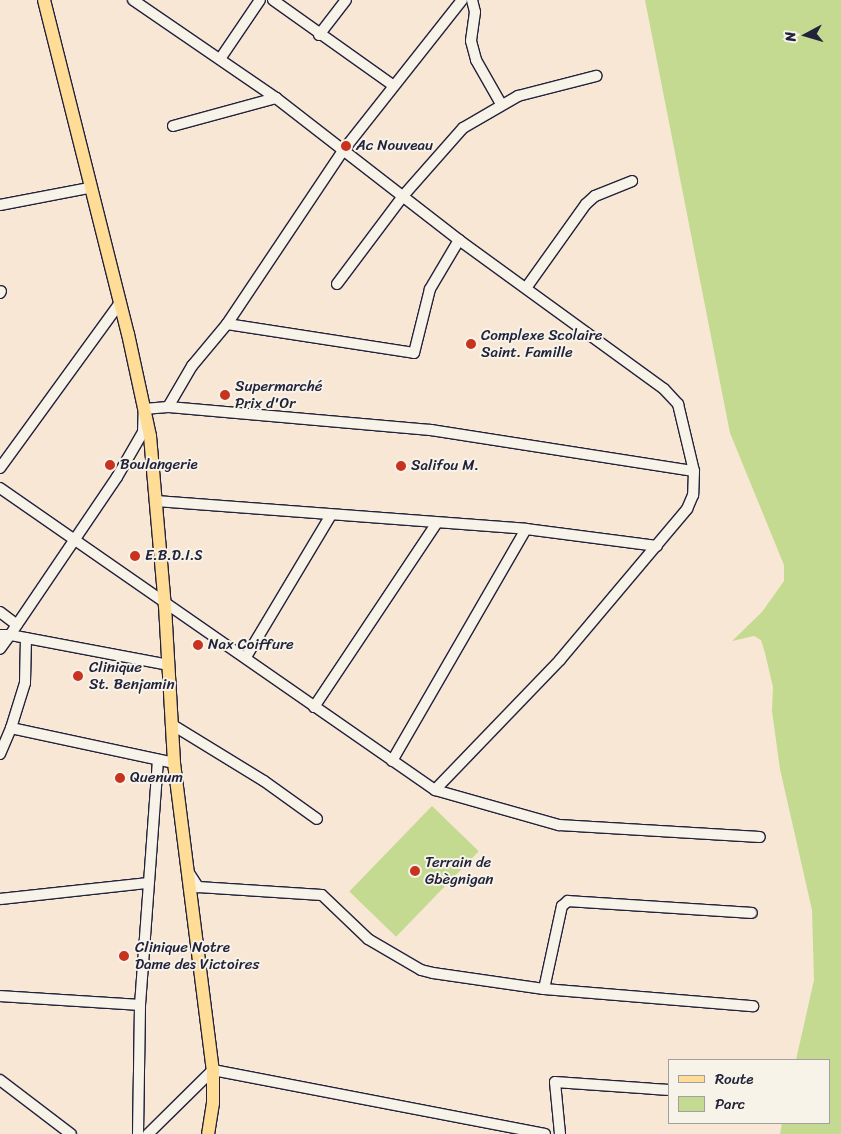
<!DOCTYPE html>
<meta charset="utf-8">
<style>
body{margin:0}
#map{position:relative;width:841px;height:1134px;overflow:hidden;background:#f8e7d5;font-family:Sriracha,sans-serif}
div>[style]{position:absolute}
.green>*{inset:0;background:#c3da90;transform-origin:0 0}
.roads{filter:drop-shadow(1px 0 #22223b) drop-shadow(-1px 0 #22223b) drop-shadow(0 1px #22223b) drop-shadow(0 -1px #22223b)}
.minor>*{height:10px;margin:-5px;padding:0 5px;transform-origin:5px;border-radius:5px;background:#f7f3e8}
.major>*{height:12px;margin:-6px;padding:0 6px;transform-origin:6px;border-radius:6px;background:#ffdd96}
.dots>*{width:14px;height:14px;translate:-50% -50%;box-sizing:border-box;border:2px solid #f7f3e8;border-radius:50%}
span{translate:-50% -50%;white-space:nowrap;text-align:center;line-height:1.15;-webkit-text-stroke:4px #f7f3e8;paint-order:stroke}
.poi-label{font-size:15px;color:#22223b}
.left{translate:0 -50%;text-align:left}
.legend{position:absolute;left:668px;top:1059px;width:162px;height:65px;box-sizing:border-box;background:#f7f3e8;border:1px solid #a29fa3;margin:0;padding:6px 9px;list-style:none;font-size:15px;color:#22223b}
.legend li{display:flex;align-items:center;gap:10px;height:25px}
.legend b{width:25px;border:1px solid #a29fa3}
.north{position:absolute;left:781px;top:10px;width:50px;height:50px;-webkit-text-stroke:4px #f7f3e8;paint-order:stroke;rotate:264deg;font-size:14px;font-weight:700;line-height:20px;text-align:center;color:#22223b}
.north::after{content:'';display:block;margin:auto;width:18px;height:22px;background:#22223b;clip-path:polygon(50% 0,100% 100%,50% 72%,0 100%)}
</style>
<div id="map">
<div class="green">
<div style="clip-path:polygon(645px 0,841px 0,841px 1134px,780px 1134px,782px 1123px,830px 1123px,830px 1060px,796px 1060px,814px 980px,812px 910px,780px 769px,772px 711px,773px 687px,765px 653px,761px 640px,754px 636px,732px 641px,762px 612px,784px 581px,784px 565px,730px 433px)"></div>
<div style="left:432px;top:806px;width:65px;height:119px;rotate:44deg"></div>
</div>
<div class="roads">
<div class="minor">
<div style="left:133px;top:0;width:173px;rotate:34.4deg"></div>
<div style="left:276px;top:98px;width:232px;rotate:37.8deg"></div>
<div style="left:459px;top:240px;width:253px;rotate:36deg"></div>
<div style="left:664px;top:389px;width:21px;rotate:47deg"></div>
<div style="left:678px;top:404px;width:69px;rotate:76.6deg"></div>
<div style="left:694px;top:471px;width:24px;rotate:92deg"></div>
<div style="left:693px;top:495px;width:15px;rotate:113deg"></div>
<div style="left:687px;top:509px;width:197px;rotate:130.1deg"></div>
<div style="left:560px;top:660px;width:180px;rotate:133.9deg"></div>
<div style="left:273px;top:0;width:148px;rotate:35.4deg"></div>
<div style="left:472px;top:0;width:12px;rotate:76deg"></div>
<div style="left:475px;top:12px;width:29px;rotate:98deg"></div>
<div style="left:471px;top:41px;width:20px;rotate:75deg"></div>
<div style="left:476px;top:60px;width:51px;rotate:60.4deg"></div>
<div style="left:319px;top:35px;width:44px;rotate:-52.4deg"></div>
<div style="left:220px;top:59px;width:71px;rotate:-55.9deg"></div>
<div style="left:173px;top:126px;width:107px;rotate:-15.2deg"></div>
<div style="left:0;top:205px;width:91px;rotate:-10.8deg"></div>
<div style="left:337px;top:284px;width:110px;rotate:-53.1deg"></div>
<div style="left:403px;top:196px;width:91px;rotate:-48.6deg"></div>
<div style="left:463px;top:128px;width:64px;rotate:-30.2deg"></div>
<div style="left:518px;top:96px;width:81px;rotate:-14.4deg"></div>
<div style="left:526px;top:288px;width:103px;rotate:-54.5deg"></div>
<div style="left:586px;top:204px;width:12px;rotate:-42deg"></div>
<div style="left:595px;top:196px;width:40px;rotate:-22deg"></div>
<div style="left:0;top:293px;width:2px;rotate:-63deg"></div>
<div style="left:227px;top:324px;width:189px;rotate:8.8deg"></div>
<div style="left:414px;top:353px;width:66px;rotate:-76deg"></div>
<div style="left:430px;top:289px;width:57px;rotate:-59.4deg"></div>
<div style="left:168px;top:407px;width:48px;rotate:-59.7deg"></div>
<div style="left:192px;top:366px;width:55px;rotate:-50.2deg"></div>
<div style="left:227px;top:324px;width:207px;rotate:-56.2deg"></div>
<div style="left:342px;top:152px;width:194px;rotate:-51.7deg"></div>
<div style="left:0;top:468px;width:203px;rotate:-54deg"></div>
<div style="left:0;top:488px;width:530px;rotate:34.77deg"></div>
<div style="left:435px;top:790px;width:129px;rotate:15.8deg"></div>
<div style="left:559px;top:825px;width:201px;rotate:3.4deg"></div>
<div style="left:156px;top:501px;width:371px;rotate:4.3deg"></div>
<div style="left:526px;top:529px;width:132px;rotate:7.4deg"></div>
<div style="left:0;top:612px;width:21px;rotate:37deg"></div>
<div style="left:0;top:635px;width:10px"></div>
<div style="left:10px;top:635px;width:17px;rotate:126deg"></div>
<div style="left:26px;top:638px;width:45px;rotate:91.3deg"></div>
<div style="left:25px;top:683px;width:47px;rotate:107.3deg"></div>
<div style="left:11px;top:728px;width:167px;rotate:12.1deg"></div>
<div style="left:246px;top:657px;width:165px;rotate:-59.1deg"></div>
<div style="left:169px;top:665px;width:162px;rotate:-169.3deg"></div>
<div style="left:10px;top:635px;width:191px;rotate:-55.9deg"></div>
<div style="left:117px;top:477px;width:52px;rotate:-60deg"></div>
<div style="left:143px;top:432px;width:23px;rotate:-88deg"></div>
<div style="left:144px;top:409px;width:24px;rotate:-5deg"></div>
<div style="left:168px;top:407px;width:264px;rotate:5deg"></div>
<div style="left:431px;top:430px;width:266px;rotate:8.9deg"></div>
<div style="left:314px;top:707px;width:220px;rotate:-56.3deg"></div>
<div style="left:171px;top:724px;width:109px;rotate:31.5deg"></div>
<div style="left:264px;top:781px;width:65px;rotate:35.6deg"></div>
<div style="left:0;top:754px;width:28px;rotate:-67deg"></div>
<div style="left:392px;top:761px;width:268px;rotate:-60deg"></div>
<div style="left:189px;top:873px;width:17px;rotate:57deg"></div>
<div style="left:198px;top:887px;width:124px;rotate:3.7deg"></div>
<div style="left:322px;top:895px;width:64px;rotate:43.7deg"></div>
<div style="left:368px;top:939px;width:61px;rotate:30.3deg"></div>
<div style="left:421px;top:970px;width:12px;rotate:14deg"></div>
<div style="left:433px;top:973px;width:112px;rotate:8.2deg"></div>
<div style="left:544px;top:989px;width:210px;rotate:4.7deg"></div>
<div style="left:0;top:899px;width:149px;rotate:-6.2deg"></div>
<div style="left:544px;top:989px;width:85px;rotate:-77.8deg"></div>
<div style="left:562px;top:906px;width:8px;rotate:-40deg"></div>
<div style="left:568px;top:901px;width:184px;rotate:3.7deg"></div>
<div style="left:0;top:996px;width:140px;rotate:3.7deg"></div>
<div style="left:0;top:1080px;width:89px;rotate:37.3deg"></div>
<div style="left:138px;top:1134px;width:129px;rotate:-89.1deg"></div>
<div style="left:140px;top:1005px;width:246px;rotate:-85.8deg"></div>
<div style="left:148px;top:1134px;width:91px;rotate:-44.6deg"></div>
<div style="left:213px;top:1070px;width:338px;rotate:10.9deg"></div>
<div style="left:560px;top:1134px;width:52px;rotate:-95.5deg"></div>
<div style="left:555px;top:1082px;width:115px;rotate:4deg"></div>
</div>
<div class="major">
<div style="left:44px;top:0;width:344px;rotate:75.9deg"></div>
<div style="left:128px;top:334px;width:104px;rotate:77.8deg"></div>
<div style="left:150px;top:436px;width:171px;rotate:85deg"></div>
<div style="left:165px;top:606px;width:157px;rotate:86.7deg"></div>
<div style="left:174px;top:763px;width:309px;rotate:82.8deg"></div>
<div style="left:213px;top:1070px;width:33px;rotate:90deg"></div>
<div style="left:213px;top:1103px;width:31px;rotate:99deg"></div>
</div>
</div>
<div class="dots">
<div style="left:346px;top:146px;background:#c8321e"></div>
<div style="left:471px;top:344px;background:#c8321e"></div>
<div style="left:225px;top:395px;background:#c8321e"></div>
<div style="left:110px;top:465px;background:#c8321e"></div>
<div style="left:401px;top:466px;background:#c8321e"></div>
<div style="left:135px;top:556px;background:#c8321e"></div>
<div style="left:198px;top:645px;background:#c8321e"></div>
<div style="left:78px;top:676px;background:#c8321e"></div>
<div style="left:120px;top:778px;background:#c8321e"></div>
<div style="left:415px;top:871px;background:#c8321e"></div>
<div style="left:124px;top:956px;background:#c8321e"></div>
</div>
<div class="poi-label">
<span class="left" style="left:356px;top:146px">Ac Nouveau</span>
<span class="left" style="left:481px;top:344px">Complexe Scolaire<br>Saint. Famille</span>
<span class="left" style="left:235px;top:395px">Supermarché<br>Prix d'Or</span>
<span class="left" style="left:120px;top:465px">Boulangerie</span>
<span class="left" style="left:411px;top:466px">Salifou M.</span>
<span class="left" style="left:145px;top:556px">E.B.D.I.S</span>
<span class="left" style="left:208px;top:645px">Nax Coiffure</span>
<span class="left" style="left:89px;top:676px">Clinique<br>St. Benjamin</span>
<span class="left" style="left:130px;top:778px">Quenum</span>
<span class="left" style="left:425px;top:871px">Terrain de<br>Gbègnigan</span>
<span class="left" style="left:135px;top:956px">Clinique Notre<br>Dame des Victoires</span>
</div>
<ul class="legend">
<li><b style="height:6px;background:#ffdd96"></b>Route</li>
<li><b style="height:14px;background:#c3da90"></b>Parc</li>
</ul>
<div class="north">N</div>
</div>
